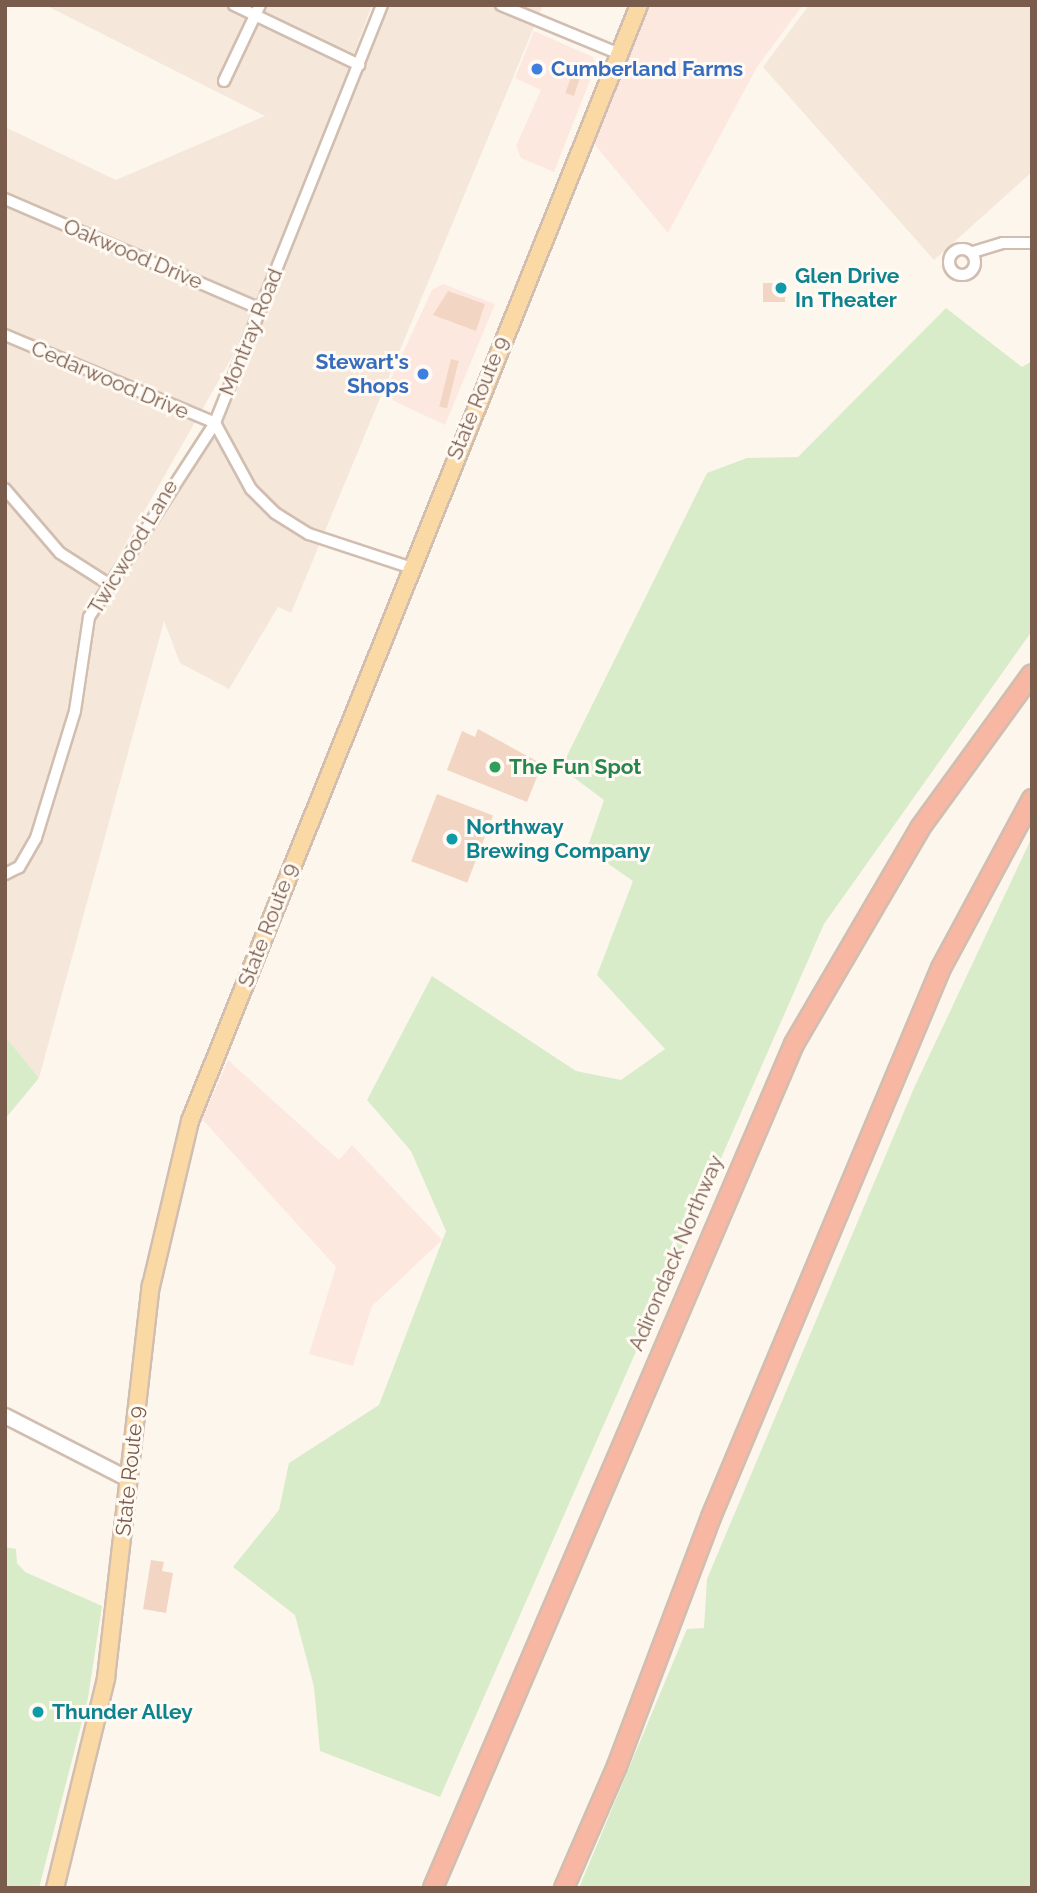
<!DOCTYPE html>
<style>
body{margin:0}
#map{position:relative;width:1037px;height:1893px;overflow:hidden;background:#fdf6ec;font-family:Raleway,sans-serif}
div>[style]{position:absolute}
.residential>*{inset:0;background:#f5e8da}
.commercial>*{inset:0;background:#fde8e0}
.green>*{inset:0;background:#d8ecc9}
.stream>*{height:2.5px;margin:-1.25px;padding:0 1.25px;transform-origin:1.25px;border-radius:1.25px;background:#bfe3e8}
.building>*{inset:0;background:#f3d5c3;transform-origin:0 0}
.roads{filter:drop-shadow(2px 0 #d1beb0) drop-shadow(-2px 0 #d1beb0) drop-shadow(0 2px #d1beb0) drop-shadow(0 -2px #d1beb0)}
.street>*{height:10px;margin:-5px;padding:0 5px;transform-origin:5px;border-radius:5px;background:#fff}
.street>.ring{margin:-5px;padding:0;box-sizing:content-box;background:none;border:10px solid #fff;border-radius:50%}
.secondary>*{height:14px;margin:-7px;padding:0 7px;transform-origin:7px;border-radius:7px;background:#fff}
.primary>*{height:16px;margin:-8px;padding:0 8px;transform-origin:8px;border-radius:8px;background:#fbd9a5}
.highway>*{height:18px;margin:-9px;padding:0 9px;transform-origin:9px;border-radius:9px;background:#f7b7a3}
.dots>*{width:19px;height:19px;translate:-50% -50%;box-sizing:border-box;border:4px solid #fffaf3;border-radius:50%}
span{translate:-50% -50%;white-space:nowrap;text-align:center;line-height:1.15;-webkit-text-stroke:6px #fffaf3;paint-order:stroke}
.shop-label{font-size:21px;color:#366cbe;font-weight:700}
.left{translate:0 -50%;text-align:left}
.right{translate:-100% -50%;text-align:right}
.street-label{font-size:21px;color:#7a5c4d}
.culture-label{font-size:21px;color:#0d838f;font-weight:700}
.leisure-label{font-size:21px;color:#27864d;font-weight:700}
.frame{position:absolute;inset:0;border:7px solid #7a5c4d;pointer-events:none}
</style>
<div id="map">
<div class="residential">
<div style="clip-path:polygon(evenodd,45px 5px,372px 5px,321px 143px,330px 147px,389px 5px,543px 5px,291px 613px,278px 607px,229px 689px,180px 663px,164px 621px,39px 1078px,5px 1036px,5px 127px,116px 180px,265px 116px,45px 5px,275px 257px,285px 262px,211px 439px,125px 570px,113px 566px,231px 359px,275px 257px)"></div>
<div style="clip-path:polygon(809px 5px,1032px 5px,1032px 172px,934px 260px,763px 67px)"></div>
</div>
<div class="commercial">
<div style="clip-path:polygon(650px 5px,803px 5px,757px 67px,668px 233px,591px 140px)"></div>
<div style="clip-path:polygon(534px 31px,593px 57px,596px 65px,554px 172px,521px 158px,516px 146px,541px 90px,515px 78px)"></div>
<div style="clip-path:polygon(443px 284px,495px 304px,445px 425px,392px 400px,389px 383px,432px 290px)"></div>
<div style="clip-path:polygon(228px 1060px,339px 1160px,352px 1145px,442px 1240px,372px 1306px,353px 1366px,309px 1354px,336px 1267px,202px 1119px)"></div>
</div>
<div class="green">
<div style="clip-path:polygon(946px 308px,1022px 367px,1032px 361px,1032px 631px,824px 924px,440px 1797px,320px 1751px,314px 1687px,295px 1615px,233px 1567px,279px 1510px,289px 1463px,379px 1405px,446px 1231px,411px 1151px,367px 1100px,432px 976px,576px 1071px,621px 1080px,665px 1049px,597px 975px,633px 881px,587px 849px,604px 800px,561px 768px,707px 473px,747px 458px,798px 457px)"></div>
<div style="clip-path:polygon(1032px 837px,1032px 1888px,579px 1888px,687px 1629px,704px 1628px,707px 1579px,914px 1088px)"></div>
<div style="clip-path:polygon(5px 1036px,39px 1078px,5px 1119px)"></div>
<div style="clip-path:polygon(5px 1547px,16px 1549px,17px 1563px,25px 1572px,102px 1606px,88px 1698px,39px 1888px,5px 1888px)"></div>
</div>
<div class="stream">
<div style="left:25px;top:1887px;width:1px;rotate:45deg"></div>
</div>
<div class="building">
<div style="left:576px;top:61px;width:9px;height:34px;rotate:18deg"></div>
<div style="left:763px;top:283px;width:22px;height:19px"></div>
<div style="clip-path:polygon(448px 291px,485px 304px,476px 331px,433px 315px)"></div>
<div style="left:451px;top:359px;width:8px;height:49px;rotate:14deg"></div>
<div style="clip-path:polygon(478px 729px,542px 764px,527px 802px,447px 770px,462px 731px,475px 737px)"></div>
<div style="left:437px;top:794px;width:60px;height:72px;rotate:21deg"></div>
<div style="clip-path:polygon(151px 1560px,164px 1562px,162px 1571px,173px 1573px,166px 1613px,143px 1609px)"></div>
</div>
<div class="roads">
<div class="street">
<div style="left:234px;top:5px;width:139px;rotate:25.6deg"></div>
<div style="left:382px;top:5px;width:450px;rotate:111.8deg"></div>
<div style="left:215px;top:423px;width:75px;rotate:61.4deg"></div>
<div style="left:251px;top:489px;width:34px;rotate:45deg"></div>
<div style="left:275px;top:513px;width:40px;rotate:32deg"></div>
<div style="left:309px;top:534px;width:105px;rotate:18.3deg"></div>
<div style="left:501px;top:5px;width:123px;rotate:22.4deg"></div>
<div style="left:224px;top:81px;width:84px;rotate:-64.7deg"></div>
<div style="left:5px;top:199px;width:278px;rotate:23.3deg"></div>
<div class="ring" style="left:949px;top:249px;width:16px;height:16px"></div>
<div style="left:973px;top:252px;width:31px;rotate:-17deg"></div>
<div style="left:1003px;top:243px;width:29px"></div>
<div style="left:5px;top:335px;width:228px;rotate:22.7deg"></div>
<div style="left:215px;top:423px;width:231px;rotate:123deg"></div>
<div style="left:89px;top:617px;width:95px;rotate:98.5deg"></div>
<div style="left:75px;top:711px;width:133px;rotate:107.1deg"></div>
<div style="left:36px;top:838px;width:34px;rotate:120deg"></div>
<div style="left:19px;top:867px;width:16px;rotate:153deg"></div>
<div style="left:5px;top:489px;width:84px;rotate:49.3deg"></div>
<div style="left:60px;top:553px;width:59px;rotate:32.6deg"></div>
</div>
<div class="secondary">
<div style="left:5px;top:1416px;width:138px;rotate:27.1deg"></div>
</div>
<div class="primary">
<div style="left:55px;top:1888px;width:216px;rotate:-76.3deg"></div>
<div style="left:106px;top:1678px;width:395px;rotate:-83.5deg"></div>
<div style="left:151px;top:1286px;width:170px;rotate:-76.7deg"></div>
<div style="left:190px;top:1121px;width:1203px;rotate:-68.08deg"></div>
</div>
<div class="highway">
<div style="left:433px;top:1888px;width:918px;rotate:-66.84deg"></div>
<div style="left:794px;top:1044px;width:250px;rotate:-59.7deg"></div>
<div style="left:920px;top:828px;width:190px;rotate:-54deg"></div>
<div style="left:564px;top:1888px;width:133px;rotate:-66.5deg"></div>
<div style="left:617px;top:1766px;width:266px;rotate:-69.3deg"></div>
<div style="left:711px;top:1517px;width:595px;rotate:-67.27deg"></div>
<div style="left:941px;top:968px;width:192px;rotate:-61.7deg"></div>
</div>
</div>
<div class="dots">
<div style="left:537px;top:69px;background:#3f7fe0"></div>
<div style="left:781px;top:288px;background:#0f9aa8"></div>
<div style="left:423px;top:374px;background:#3f7fe0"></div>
<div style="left:495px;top:767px;background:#2e9e5b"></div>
<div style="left:452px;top:839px;background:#0f9aa8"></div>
<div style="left:38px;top:1712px;background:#0f9aa8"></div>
</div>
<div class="shop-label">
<span class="left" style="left:551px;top:69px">Cumberland Farms</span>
<span class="right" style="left:409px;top:374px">Stewart's<br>Shops</span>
</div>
<div class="street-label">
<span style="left:133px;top:254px;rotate:23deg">Oakwood Drive</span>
<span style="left:251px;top:332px;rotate:-68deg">Montray Road</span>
<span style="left:110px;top:380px;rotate:23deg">Cedarwood Drive</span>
<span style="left:478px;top:398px;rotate:-68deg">State Route 9</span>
<span style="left:133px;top:547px;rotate:-59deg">Twicwood Lane</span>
<span style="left:268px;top:925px;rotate:-69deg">State Route 9</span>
<span style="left:676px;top:1253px;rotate:-67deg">Adirondack Northway</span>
<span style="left:130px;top:1471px;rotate:-84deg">State Route 9</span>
</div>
<div class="culture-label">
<span class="left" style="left:795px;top:288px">Glen Drive<br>In Theater</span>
<span class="left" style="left:466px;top:839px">Northway<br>Brewing Company</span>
<span class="left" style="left:52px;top:1712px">Thunder Alley</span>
</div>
<div class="leisure-label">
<span class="left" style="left:509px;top:767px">The Fun Spot</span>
</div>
<div class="frame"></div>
</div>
